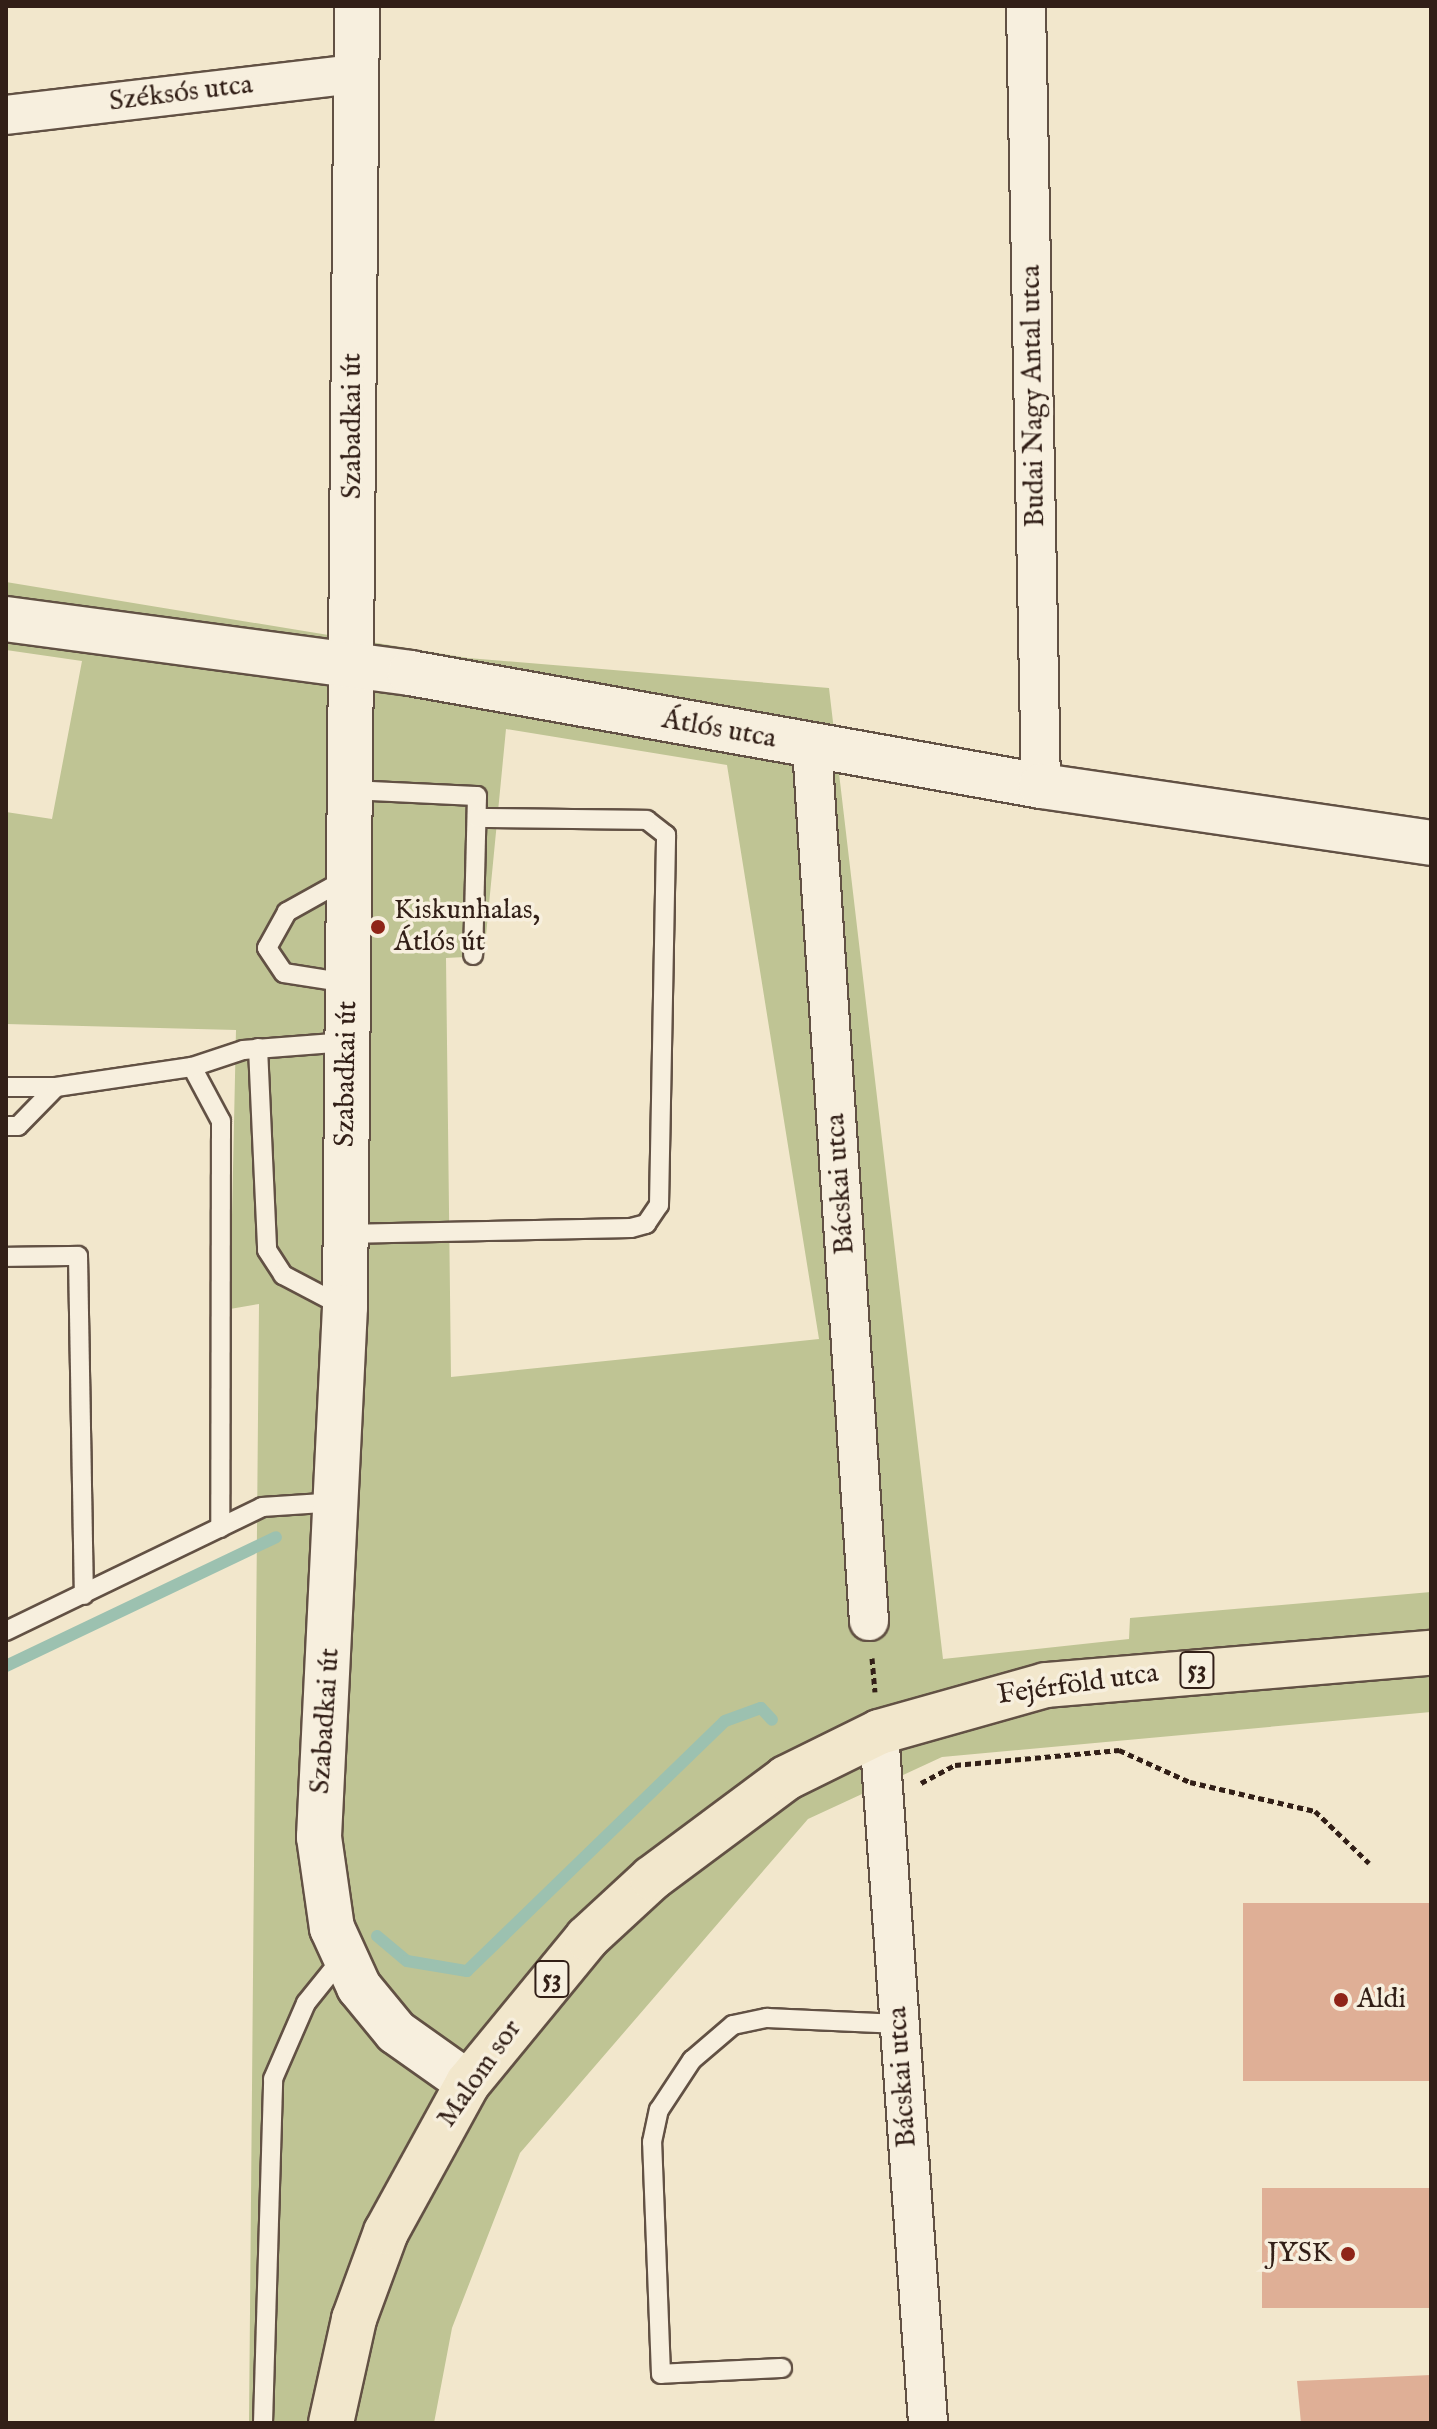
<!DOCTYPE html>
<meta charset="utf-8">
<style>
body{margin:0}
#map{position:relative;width:1437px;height:2429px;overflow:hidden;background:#f2e7cc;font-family:"IM FELL English",serif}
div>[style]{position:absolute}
.green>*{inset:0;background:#bfc494}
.stream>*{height:12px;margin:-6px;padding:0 6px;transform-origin:6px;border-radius:6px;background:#9cc1b0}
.building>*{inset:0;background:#dfaf96;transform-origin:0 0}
.path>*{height:5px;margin-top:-2.5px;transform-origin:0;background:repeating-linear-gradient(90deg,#321f17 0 6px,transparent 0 10px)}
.roads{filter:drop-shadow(2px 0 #625144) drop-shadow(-2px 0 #625144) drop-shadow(0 2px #625144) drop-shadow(0 -2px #625144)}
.service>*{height:18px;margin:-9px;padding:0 9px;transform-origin:9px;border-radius:9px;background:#f7efde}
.minor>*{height:38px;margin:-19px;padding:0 19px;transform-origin:19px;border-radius:19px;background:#f7efde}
.tertiary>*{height:44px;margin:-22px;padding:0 22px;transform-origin:22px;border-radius:22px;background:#f7efde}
.primary>*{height:44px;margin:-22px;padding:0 22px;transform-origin:22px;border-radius:22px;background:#f2e7cc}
.dots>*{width:22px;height:22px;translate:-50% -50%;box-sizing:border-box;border:4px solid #f7efde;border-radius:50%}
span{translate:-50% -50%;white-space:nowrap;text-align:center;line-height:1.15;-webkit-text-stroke:7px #f7efde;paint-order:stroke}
.shield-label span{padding:2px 6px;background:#f7efde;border:2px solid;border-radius:6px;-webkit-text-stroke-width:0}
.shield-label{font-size:26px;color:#321f17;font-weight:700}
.street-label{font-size:28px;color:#321f17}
.poi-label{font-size:28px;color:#321f17}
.left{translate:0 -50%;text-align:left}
.right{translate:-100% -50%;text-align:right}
.frame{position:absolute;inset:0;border:8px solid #321f17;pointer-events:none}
</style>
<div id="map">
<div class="green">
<div style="clip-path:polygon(evenodd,6px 582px,468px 658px,829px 688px,943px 1659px,1129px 1639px,1130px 1618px,1431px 1592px,1431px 1712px,942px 1757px,808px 1819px,520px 2153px,452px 2328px,434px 2423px,249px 2423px,259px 1304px,230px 1309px,236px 1030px,6px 1024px,6px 812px,52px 819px,82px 661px,6px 650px,6px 582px,506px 729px,727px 765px,819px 1339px,451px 1377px,446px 958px,484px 956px,506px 729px)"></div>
</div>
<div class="stream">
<div style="left:6px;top:1666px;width:299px;rotate:-25.5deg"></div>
<div style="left:377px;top:1936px;width:39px;rotate:40deg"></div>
<div style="left:407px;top:1961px;width:61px;rotate:9.5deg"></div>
<div style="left:467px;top:1971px;width:359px;rotate:-44.1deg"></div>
<div style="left:725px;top:1721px;width:38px;rotate:-20deg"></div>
<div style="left:761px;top:1708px;width:16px;rotate:47deg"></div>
</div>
<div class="building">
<div style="left:1431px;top:1903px;width:178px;height:188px;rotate:90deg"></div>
<div style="left:1431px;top:2188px;width:120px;height:169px;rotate:90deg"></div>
<div style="clip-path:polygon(1431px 2375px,1431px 2423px,1301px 2423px,1297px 2381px)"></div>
</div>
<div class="path">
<div style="left:872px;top:1658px;width:34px;rotate:85deg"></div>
<div style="left:921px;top:1783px;width:38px;rotate:-28deg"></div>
<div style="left:955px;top:1765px;width:165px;rotate:-5.2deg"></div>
<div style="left:1119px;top:1750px;width:78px;rotate:24.3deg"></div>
<div style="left:1190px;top:1782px;width:128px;rotate:13.1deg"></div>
<div style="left:1315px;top:1811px;width:75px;rotate:43.9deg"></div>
</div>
<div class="roads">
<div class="service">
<div style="left:349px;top:790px;width:128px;rotate:2.7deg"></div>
<div style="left:477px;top:796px;width:159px;rotate:91.4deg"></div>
<div style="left:346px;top:879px;width:68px;rotate:150.8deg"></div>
<div style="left:287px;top:912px;width:41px;rotate:119.1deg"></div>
<div style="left:267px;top:948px;width:30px;rotate:56deg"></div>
<div style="left:284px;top:973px;width:65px;rotate:8.9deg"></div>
<div style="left:258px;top:1048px;width:202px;rotate:87.4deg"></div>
<div style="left:267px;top:1250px;width:30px;rotate:57deg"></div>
<div style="left:283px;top:1275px;width:69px;rotate:27.7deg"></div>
<div style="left:192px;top:1067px;width:61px;rotate:61.8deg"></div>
<div style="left:221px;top:1121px;width:407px;rotate:90.1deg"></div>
<div style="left:6px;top:1087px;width:50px"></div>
<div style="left:6px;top:1126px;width:12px"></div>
<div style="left:18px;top:1126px;width:54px;rotate:-45.7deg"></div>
<div style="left:56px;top:1087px;width:137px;rotate:-8.4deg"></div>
<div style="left:192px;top:1067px;width:54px;rotate:-18.4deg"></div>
<div style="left:243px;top:1050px;width:104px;rotate:-4.4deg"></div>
<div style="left:344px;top:1234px;width:287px;rotate:-1.2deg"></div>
<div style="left:631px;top:1228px;width:16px;rotate:-15deg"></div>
<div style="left:646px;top:1224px;width:23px;rotate:-56deg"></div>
<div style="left:659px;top:1205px;width:370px;rotate:-88.9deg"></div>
<div style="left:666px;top:835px;width:24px;rotate:-142deg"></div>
<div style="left:647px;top:820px;width:170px;rotate:-179.3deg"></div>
<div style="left:6px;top:1257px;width:72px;rotate:-0.8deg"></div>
<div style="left:78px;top:1256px;width:339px;rotate:89deg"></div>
<div style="left:6px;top:1631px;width:284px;rotate:-25.8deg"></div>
<div style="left:262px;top:1507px;width:76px;rotate:-3.8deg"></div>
<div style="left:782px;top:2368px;width:121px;rotate:177.2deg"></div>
<div style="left:661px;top:2374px;width:232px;rotate:-92.2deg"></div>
<div style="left:652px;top:2142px;width:33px;rotate:-78deg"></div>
<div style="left:659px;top:2110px;width:60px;rotate:-56.6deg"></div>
<div style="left:692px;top:2060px;width:54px;rotate:-40.5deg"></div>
<div style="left:733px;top:2025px;width:35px;rotate:-12deg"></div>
<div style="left:767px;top:2018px;width:133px;rotate:2.6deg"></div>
<div style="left:263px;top:2423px;width:344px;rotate:-88.3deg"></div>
<div style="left:273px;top:2079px;width:83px;rotate:-66.5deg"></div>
<div style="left:306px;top:2003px;width:59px;rotate:-51.2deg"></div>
</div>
<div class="minor">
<div style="left:1026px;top:6px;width:780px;rotate:88.9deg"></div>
<div style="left:6px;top:115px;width:352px;rotate:-6.7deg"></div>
<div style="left:812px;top:747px;width:876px;rotate:86.27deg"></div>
<div style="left:879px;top:1732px;width:693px;rotate:85.94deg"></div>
</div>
<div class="tertiary">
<div style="left:357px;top:6px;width:1301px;rotate:90.53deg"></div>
<div style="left:345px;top:1307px;width:531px;rotate:92.81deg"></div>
<div style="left:319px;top:1837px;width:92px;rotate:81.9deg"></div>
<div style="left:332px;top:1928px;width:65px;rotate:65.4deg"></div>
<div style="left:359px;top:1987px;width:58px;rotate:50.6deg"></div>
<div style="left:396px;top:2032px;width:88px;rotate:35.3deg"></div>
<div style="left:6px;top:619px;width:408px;rotate:7.6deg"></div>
<div style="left:410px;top:673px;width:641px;rotate:10.15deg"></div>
<div style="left:1041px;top:786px;width:394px;rotate:8.3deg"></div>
</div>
<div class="primary">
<div style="left:331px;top:2423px;width:107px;rotate:-77.5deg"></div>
<div style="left:354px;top:2319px;width:93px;rotate:-69.8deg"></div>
<div style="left:386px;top:2232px;width:170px;rotate:-61.2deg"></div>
<div style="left:468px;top:2083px;width:188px;rotate:-50.6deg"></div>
<div style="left:587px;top:1938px;width:88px;rotate:-42.7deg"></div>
<div style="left:652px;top:1878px;width:167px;rotate:-36.7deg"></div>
<div style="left:786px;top:1778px;width:104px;rotate:-26.3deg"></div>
<div style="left:879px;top:1732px;width:173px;rotate:-15.7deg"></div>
<div style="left:1046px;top:1685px;width:386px;rotate:-4.8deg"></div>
</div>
</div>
<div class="dots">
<div style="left:378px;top:927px;background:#8f2418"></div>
<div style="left:1341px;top:2000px;background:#8f2418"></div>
<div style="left:1348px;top:2254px;background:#8f2418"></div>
</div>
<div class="shield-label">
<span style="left:1197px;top:1670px">53</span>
<span style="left:552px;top:1979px">53</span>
</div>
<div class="street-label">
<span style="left:181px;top:94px;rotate:-7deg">Széksós utca</span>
<span style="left:1034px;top:396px;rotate:-91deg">Budai Nagy Antal utca</span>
<span style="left:353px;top:426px;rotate:-90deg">Szabadkai út</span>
<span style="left:719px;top:730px;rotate:10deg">Átlós utca</span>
<span style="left:347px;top:1074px;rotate:-89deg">Szabadkai út</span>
<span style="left:841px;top:1184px;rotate:-94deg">Bácskai utca</span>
<span style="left:1078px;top:1685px;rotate:-8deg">Fejérföld utca</span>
<span style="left:326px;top:1721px;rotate:-86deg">Szabadkai út</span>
<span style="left:480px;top:2074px;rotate:-55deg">Malom sor</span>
<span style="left:903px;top:2077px;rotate:-94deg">Bácskai utca</span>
</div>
<div class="poi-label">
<span class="left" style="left:394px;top:927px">Kiskunhalas,<br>Átlós út</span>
<span class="left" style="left:1357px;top:2000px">Aldi</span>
<span class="right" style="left:1332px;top:2254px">JYSK</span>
</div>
<div class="frame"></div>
</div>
